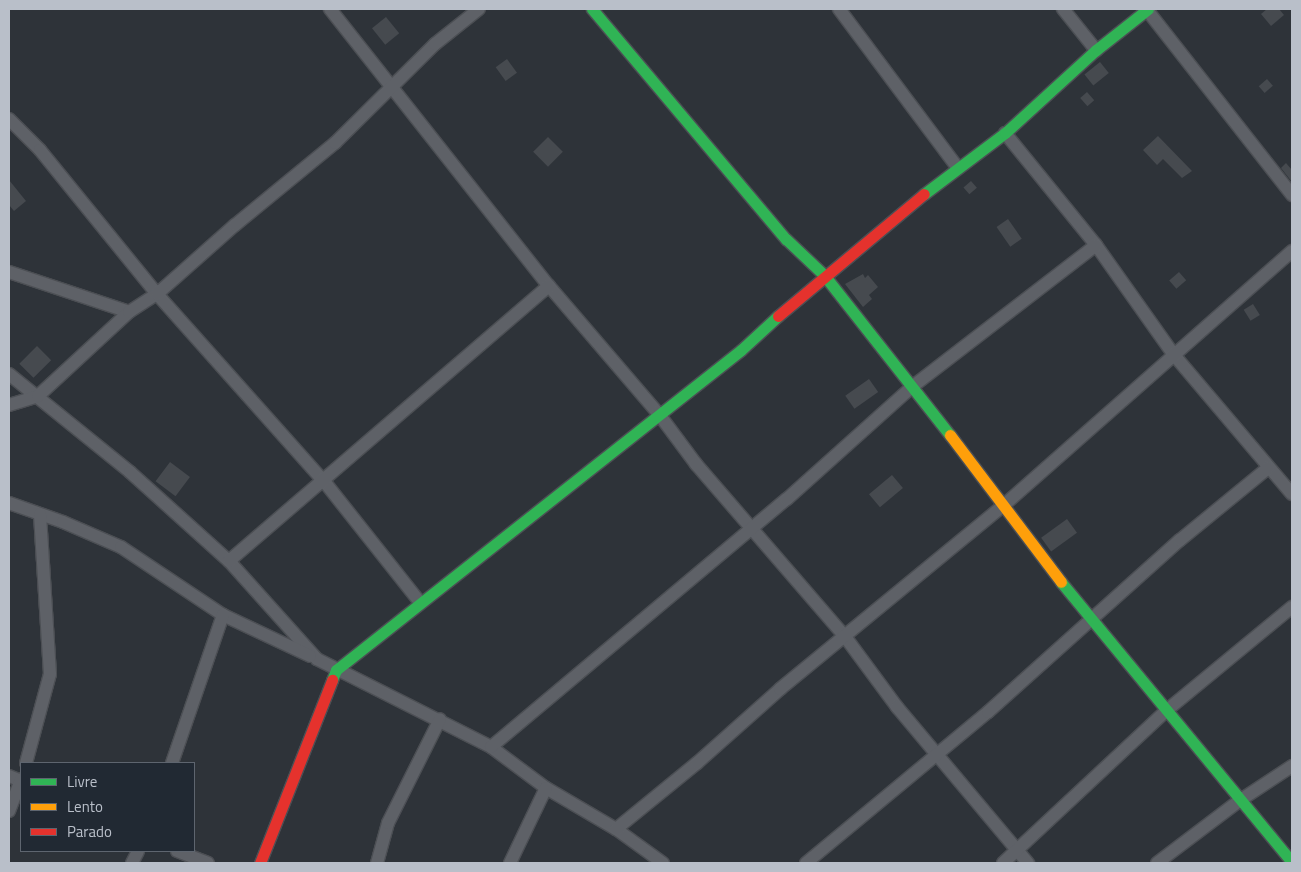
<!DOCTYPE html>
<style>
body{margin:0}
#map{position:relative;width:1301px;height:872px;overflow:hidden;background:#2e3339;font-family:"Titillium Web",sans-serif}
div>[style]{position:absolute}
.building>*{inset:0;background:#464a4f;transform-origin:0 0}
.roads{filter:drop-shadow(1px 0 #4c4f54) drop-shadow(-1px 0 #4c4f54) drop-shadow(0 1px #4c4f54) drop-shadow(0 -1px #4c4f54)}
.street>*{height:12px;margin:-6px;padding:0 6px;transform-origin:6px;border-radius:6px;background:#5e6167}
.fast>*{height:11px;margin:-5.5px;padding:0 5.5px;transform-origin:5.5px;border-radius:5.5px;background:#30b455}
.slow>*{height:11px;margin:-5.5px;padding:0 5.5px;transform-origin:5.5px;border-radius:5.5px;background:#ff9f0a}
.jam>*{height:11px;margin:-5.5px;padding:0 5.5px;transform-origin:5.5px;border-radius:5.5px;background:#e5322d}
span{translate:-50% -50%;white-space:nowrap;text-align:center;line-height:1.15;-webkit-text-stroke:4px #212933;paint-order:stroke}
.frame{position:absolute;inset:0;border:10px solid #b9bfc9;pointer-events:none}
.legend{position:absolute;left:20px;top:762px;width:175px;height:90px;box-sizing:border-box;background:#212933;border:1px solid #5e656f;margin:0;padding:6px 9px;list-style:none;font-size:15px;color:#b9bfc9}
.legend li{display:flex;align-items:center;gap:10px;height:25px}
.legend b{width:25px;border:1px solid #5e656f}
</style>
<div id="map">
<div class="building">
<div style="clip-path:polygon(1267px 9px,1279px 9px,1284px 15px,1271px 26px,1261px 14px)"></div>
<div style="left:386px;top:17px;width:21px;height:18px;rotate:51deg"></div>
<div style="left:507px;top:59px;width:17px;height:14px;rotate:54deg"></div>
<div style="left:1100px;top:62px;width:14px;height:20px;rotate:51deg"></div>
<div style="left:1267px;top:79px;width:9px;height:11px;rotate:49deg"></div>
<div style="left:1087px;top:92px;width:11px;height:9px;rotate:49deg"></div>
<div style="clip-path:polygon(1158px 136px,1192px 171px,1182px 178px,1163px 159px,1157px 165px,1143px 150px)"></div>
<div style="left:548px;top:137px;width:21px;height:21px;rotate:45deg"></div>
<div style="clip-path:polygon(1286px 163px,1292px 170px,1292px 182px,1281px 168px)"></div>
<div style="clip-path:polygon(9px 180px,26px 201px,14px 211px,9px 205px)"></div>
<div style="left:971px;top:181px;width:9px;height:10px;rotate:49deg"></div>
<div style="left:1008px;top:219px;width:24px;height:14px;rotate:55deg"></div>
<div style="left:1179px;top:272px;width:11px;height:13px;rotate:49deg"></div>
<div style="clip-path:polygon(863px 274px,865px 278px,868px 275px,878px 287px,869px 295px,872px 299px,863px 307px,845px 284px)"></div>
<div style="left:1253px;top:304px;width:13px;height:11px;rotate:58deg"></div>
<div style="left:37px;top:346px;width:20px;height:25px;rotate:45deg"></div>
<div style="left:869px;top:379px;width:16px;height:29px;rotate:55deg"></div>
<div style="left:170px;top:462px;width:25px;height:24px;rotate:37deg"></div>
<div style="left:892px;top:475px;width:17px;height:30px;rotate:50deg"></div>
<div style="left:1067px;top:519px;width:17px;height:32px;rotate:54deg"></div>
</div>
<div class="roads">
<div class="street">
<div style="left:330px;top:9px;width:353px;rotate:51.7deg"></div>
<div style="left:549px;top:286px;width:167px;rotate:49.4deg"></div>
<div style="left:658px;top:413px;width:64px;rotate:53.3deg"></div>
<div style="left:696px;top:464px;width:230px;rotate:49.2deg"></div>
<div style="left:846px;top:638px;width:86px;rotate:53.5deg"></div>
<div style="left:897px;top:707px;width:204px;rotate:50deg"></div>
<div style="left:839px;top:9px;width:197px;rotate:53.2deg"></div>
<div style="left:1063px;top:9px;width:53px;rotate:51.2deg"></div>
<div style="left:1147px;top:10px;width:235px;rotate:51.9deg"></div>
<div style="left:9px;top:119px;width:44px;rotate:45deg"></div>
<div style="left:40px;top:150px;width:186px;rotate:50.9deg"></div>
<div style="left:157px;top:294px;width:249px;rotate:48.3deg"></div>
<div style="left:323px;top:480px;width:154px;rotate:51.6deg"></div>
<div style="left:1005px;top:133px;width:144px;rotate:50.9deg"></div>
<div style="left:1096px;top:245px;width:135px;rotate:54.7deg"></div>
<div style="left:1174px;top:355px;width:182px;rotate:49.7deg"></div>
<div style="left:9px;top:272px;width:126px;rotate:18.4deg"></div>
<div style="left:9px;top:374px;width:156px;rotate:39deg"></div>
<div style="left:130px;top:472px;width:133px;rotate:42deg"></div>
<div style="left:229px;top:561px;width:132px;rotate:48.1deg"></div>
<div style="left:317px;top:659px;width:195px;rotate:26.8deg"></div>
<div style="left:491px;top:747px;width:69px;rotate:36.7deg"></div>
<div style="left:546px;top:788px;width:81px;rotate:30.4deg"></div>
<div style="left:616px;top:829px;width:58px;rotate:35.9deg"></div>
<div style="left:9px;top:405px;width:30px;rotate:-17deg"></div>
<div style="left:38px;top:396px;width:124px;rotate:-42.7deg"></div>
<div style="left:129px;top:312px;width:33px;rotate:-33deg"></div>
<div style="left:157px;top:294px;width:104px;rotate:-41.5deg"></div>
<div style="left:235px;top:225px;width:129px;rotate:-39.4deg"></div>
<div style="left:335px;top:143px;width:141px;rotate:-44.7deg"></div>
<div style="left:435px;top:44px;width:56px;rotate:-38.5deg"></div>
<div style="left:9px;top:503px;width:57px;rotate:19.4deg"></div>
<div style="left:63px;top:522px;width:63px;rotate:23.3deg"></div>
<div style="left:121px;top:547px;width:123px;rotate:33.7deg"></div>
<div style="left:223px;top:615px;width:96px;rotate:25.2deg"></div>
<div style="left:229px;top:561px;width:422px;rotate:-40.7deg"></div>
<div style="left:491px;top:747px;width:386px;rotate:-40deg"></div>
<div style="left:787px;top:499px;width:169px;rotate:-41.9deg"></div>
<div style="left:913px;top:386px;width:231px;rotate:-37.6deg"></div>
<div style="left:26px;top:763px;width:92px;rotate:-74.9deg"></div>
<div style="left:50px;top:674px;width:160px;rotate:-93.6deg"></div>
<div style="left:172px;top:763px;width:157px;rotate:-71deg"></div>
<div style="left:9px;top:776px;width:13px;rotate:23deg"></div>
<div style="left:9px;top:811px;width:34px;rotate:-69deg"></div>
<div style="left:616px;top:829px;width:104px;rotate:-39.2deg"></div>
<div style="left:697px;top:763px;width:111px;rotate:-41.7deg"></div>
<div style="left:780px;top:689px;width:290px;rotate:-39.4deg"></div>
<div style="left:1004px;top:505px;width:384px;rotate:-41.4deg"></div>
<div style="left:177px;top:851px;width:33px;rotate:21deg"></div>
<div style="left:132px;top:863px;width:13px;rotate:-63deg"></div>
<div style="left:377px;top:863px;width:41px;rotate:-74.6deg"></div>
<div style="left:388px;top:823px;width:116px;rotate:-63.4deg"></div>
<div style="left:510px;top:863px;width:83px;rotate:-64.4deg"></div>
<div style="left:806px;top:863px;width:236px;rotate:-39.7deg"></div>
<div style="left:988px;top:712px;width:258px;rotate:-41.9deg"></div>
<div style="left:1180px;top:540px;width:114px;rotate:-39.3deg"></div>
<div style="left:1003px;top:863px;width:224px;rotate:-43deg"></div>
<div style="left:1167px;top:710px;width:162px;rotate:-39.5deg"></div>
<div style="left:1157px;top:863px;width:103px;rotate:-37.1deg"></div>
<div style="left:1239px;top:801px;width:64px;rotate:-33.4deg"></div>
</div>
<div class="fast">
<div style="left:592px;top:9px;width:301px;rotate:49.9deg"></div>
<div style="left:786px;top:239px;width:52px;rotate:43.5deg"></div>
<div style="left:824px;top:275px;width:204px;rotate:51.8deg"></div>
<div style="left:924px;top:194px;width:101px;rotate:-37deg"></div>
<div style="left:1005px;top:133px;width:123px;rotate:-42.4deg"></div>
<div style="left:1096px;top:50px;width:66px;rotate:-38.3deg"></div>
<div style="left:1061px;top:582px;width:363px;rotate:50.5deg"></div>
<div style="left:332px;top:680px;width:11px;rotate:-68deg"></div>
<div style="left:336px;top:670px;width:516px;rotate:-38.31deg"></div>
<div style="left:741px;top:350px;width:50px;rotate:-42.6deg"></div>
</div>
<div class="slow">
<div style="left:950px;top:435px;width:184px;rotate:52.9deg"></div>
</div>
<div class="jam">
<div style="left:778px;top:316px;width:190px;rotate:-39.9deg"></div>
<div style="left:260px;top:863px;width:197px;rotate:-68.5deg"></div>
</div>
</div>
<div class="frame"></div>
<ul class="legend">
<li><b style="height:6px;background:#30b455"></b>Livre</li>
<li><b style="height:6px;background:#ff9f0a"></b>Lento</li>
<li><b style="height:6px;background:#e5322d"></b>Parado</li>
</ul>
</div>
